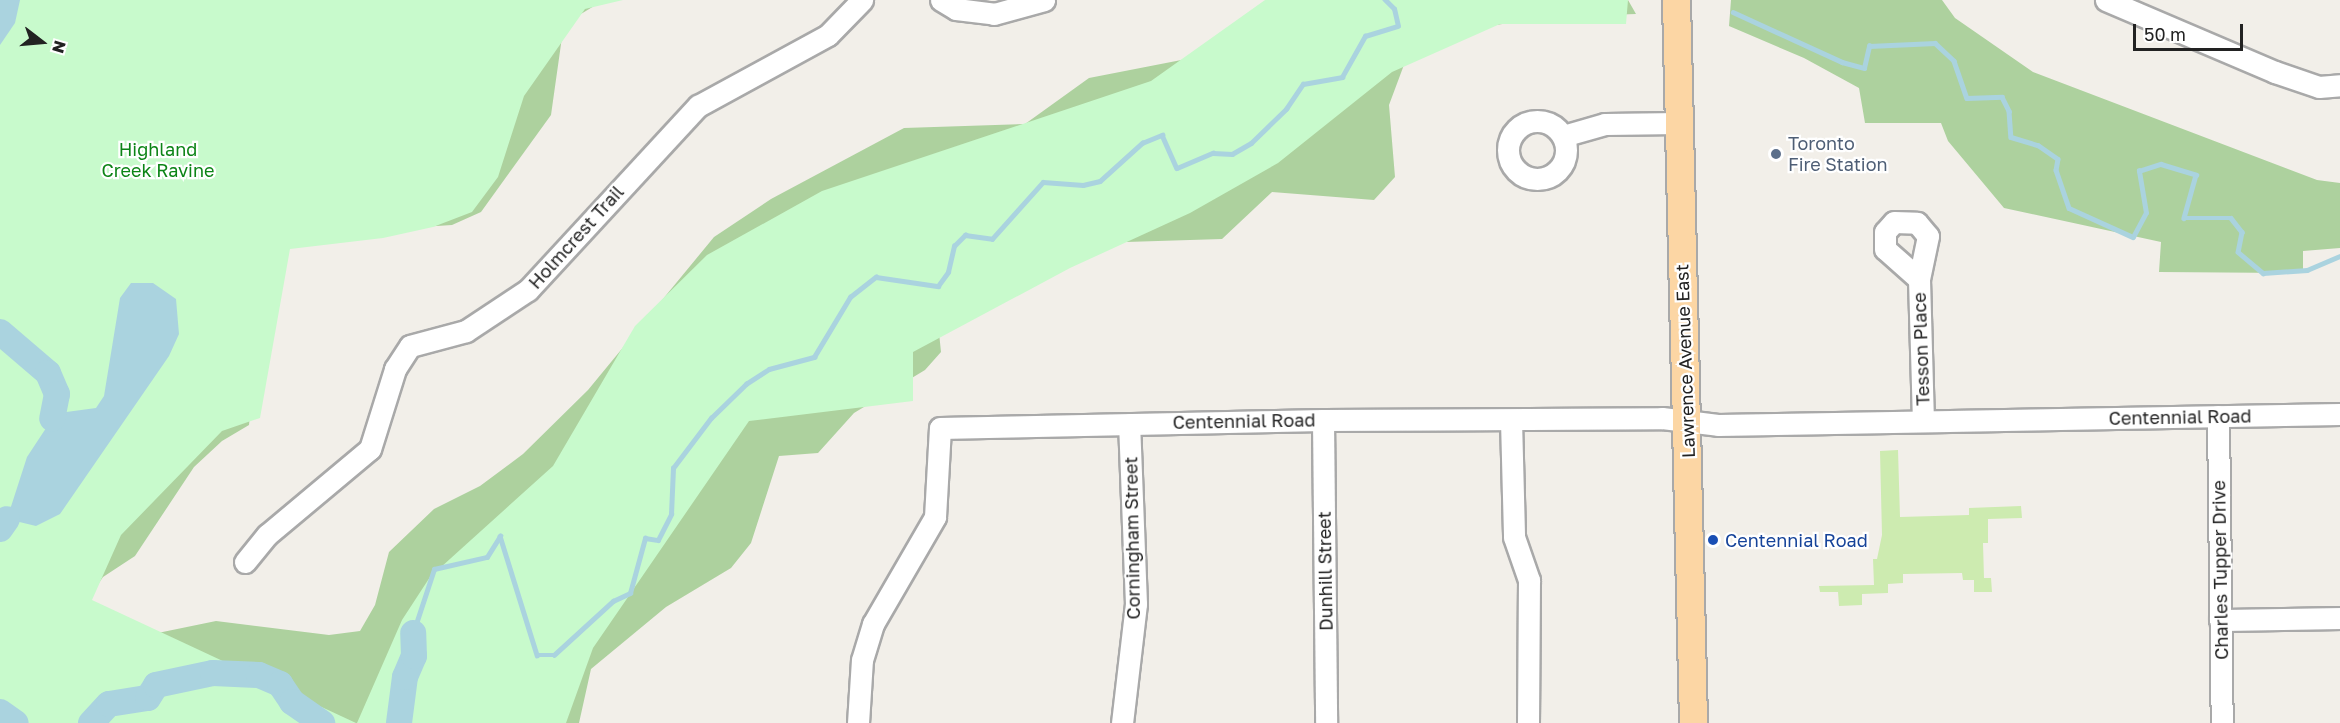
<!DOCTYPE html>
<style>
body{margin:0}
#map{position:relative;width:2340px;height:723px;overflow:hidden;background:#f2efe9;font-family:"Golos Text",sans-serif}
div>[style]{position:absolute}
.grass>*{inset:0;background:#cdebb0}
.forest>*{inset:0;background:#add19e}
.park>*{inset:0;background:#c8facc}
.water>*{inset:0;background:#aad3df}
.stream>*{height:4.5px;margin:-2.25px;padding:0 2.25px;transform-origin:2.25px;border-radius:2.25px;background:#aad3df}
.river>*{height:26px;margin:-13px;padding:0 13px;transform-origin:13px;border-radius:13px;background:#aad3df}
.roads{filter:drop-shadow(2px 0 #a9a9a9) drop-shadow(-2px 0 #a9a9a9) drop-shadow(0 2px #a9a9a9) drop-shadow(0 -2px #a9a9a9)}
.minor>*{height:21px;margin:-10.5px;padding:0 10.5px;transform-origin:10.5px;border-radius:10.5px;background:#fff}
.minor>.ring{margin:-10.5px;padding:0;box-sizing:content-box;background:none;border:21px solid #fff;border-radius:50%}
.major>*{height:27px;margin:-13.5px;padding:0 13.5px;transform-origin:13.5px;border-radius:13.5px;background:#fcd6a4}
.dots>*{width:16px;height:16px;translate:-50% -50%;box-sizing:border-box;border:3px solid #fff;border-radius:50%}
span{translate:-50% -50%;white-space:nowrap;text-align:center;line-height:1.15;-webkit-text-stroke:4.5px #fff;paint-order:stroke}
.service-label{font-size:18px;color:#4e5e75}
.left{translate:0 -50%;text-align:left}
.park-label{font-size:18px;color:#0c8416}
.street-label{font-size:18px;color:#222}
.transit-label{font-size:18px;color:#164399}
.north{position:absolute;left:12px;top:12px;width:60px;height:60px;-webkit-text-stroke:4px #fff;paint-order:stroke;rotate:106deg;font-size:16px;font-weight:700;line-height:24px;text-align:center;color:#222}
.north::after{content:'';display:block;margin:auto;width:21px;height:27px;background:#222;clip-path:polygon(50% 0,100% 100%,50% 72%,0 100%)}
.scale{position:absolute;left:2133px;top:24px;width:110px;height:27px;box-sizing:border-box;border:3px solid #222;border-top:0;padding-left:8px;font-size:18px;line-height:21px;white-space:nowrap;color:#222;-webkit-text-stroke:4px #fff;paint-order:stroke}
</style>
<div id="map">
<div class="grass">
<div style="clip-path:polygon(1898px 450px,1900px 517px,1969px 515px,1969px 508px,2021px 506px,2022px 518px,1988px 519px,1988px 543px,1983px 543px,1984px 578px,1991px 578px,1992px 592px,1974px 592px,1974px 580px,1963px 580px,1962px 573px,1903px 574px,1903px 583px,1888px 584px,1888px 593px,1862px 594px,1862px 605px,1839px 606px,1838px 592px,1820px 592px,1819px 586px,1874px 585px,1873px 559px,1877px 559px,1882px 535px,1880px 451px)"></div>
</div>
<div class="forest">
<div style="clip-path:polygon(604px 0,571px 20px,563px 30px,551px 115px,481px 212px,452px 225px,361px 231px,285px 226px,258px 337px,249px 425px,222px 441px,194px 467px,135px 556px,103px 577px,68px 628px,148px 635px,216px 621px,329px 635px,360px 631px,375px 605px,389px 552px,434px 509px,480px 486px,523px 454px,588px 390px,714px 237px,771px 199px,904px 128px,1025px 124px,1089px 78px,1248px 47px,1294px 0,1628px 0,1636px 14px,1547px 17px,1414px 38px,1389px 105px,1395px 177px,1374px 200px,1272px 192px,1222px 239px,1094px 243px,938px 323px,941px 352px,925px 370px,854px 413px,818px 453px,779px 456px,751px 543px,731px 568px,666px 607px,591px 669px,579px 723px,57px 723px,0 45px)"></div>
<div style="clip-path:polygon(1731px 0,1942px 0,1955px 18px,2033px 72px,2317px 180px,2340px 183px,2340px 248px,2303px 251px,2303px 273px,2159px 272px,2161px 242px,2004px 208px,1948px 141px,1941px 123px,1865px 123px,1859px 88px,1804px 58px,1729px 26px)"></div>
</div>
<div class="park">
<div style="clip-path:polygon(0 0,623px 0,585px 9px,524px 96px,498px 177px,472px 212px,433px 227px,383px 238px,290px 249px,260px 418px,222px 431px,121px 535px,92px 600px,356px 723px,0 723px)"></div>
<div style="clip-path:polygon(1265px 0,1628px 0,1626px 24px,1500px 24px,1392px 72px,1278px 163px,1190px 213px,1070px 268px,913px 352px,913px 401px,749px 421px,593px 648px,566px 723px,357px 723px,402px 620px,430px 577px,553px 466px,635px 326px,707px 255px,822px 191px,1151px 81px)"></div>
</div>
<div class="water">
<div style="clip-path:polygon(0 0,20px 0,15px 23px,0 45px)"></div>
<div style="clip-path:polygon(131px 283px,153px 283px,176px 299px,179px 334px,169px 356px,60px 514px,36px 526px,7px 519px,27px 457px,52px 419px,59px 413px,96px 408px,104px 396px,120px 298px)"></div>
</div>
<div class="stream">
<div style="left:1733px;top:12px;width:120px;rotate:24.6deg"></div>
<div style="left:1842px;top:62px;width:23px;rotate:15deg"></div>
<div style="left:1864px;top:68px;width:23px;rotate:-77deg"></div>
<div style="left:1869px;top:46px;width:66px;rotate:-2.6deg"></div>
<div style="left:1935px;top:43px;width:26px;rotate:43deg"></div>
<div style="left:1954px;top:61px;width:39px;rotate:71deg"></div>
<div style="left:1967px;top:98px;width:35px;rotate:-2deg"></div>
<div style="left:2002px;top:97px;width:16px;rotate:63deg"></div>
<div style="left:2009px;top:111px;width:26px;rotate:86deg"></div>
<div style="left:2011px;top:137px;width:28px;rotate:17deg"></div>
<div style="left:2038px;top:145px;width:24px;rotate:35deg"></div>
<div style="left:2058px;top:159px;width:11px;rotate:100deg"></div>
<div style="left:2056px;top:170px;width:40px;rotate:71.1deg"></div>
<div style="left:2069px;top:208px;width:70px;rotate:24.4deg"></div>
<div style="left:2133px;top:237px;width:27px;rotate:-62deg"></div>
<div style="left:2146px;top:213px;width:43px;rotate:-99.5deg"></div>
<div style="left:2139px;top:171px;width:23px;rotate:-18deg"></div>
<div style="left:2161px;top:164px;width:37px;rotate:17deg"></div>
<div style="left:2196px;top:175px;width:45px;rotate:105.6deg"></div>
<div style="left:2184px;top:218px;width:47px"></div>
<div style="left:2231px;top:218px;width:18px;rotate:52deg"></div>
<div style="left:2242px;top:232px;width:20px;rotate:101deg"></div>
<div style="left:2238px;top:252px;width:33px;rotate:40deg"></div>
<div style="left:2263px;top:273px;width:44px;rotate:-3.9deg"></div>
<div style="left:2307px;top:270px;width:36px;rotate:-23deg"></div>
<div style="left:413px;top:633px;width:67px;rotate:-71.8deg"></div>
<div style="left:434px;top:569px;width:54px;rotate:-12.8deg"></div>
<div style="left:487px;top:557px;width:25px;rotate:-58deg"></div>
<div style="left:500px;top:536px;width:125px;rotate:72.7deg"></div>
<div style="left:537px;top:655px;width:17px"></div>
<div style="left:554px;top:655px;width:80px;rotate:-42.5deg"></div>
<div style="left:613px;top:601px;width:19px;rotate:-25deg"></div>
<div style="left:630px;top:593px;width:57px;rotate:-74.7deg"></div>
<div style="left:645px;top:538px;width:13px;rotate:9deg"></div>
<div style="left:658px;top:540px;width:29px;rotate:-63deg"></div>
<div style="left:671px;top:514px;width:46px;rotate:-87.5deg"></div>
<div style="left:673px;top:468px;width:63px;rotate:-52.8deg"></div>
<div style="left:711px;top:418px;width:49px;rotate:-44.2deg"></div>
<div style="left:746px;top:384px;width:27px;rotate:-33deg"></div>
<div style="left:769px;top:369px;width:47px;rotate:-14.9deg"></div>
<div style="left:814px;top:357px;width:70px;rotate:-59deg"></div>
<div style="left:850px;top:297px;width:33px;rotate:-38deg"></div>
<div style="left:876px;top:277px;width:63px;rotate:8.3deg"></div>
<div style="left:938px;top:286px;width:17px;rotate:-54deg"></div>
<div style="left:948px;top:272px;width:27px;rotate:-77deg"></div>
<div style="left:954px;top:246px;width:16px;rotate:-45deg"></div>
<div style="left:965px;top:235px;width:27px;rotate:8deg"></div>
<div style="left:992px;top:239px;width:76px;rotate:-48.2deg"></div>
<div style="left:1043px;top:182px;width:40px;rotate:4.3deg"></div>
<div style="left:1083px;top:185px;width:17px;rotate:-13deg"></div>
<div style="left:1100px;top:181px;width:57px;rotate:-42.1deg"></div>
<div style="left:1142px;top:143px;width:22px;rotate:-22deg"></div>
<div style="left:1162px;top:135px;width:36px;rotate:66deg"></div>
<div style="left:1177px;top:168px;width:39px;rotate:-23deg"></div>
<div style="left:1213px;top:153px;width:19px;rotate:3deg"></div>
<div style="left:1232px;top:154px;width:22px;rotate:-30deg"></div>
<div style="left:1251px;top:143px;width:49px;rotate:-44.2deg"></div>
<div style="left:1286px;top:109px;width:30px;rotate:-56deg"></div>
<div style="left:1303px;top:84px;width:40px;rotate:-10deg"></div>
<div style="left:1342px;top:77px;width:47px;rotate:-60.7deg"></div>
<div style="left:1365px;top:36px;width:34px;rotate:-17deg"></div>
<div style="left:1398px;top:26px;width:17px;rotate:-103deg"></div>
<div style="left:1394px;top:9px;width:13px;rotate:-135deg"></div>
</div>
<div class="river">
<div style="left:0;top:332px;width:63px;rotate:40.5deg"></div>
<div style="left:48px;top:373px;width:23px;rotate:67deg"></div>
<div style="left:57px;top:394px;width:25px;rotate:101deg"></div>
<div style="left:0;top:529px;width:12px;rotate:-55deg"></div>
<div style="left:0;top:712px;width:19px;rotate:35deg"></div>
<div style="left:91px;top:723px;width:26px;rotate:-47deg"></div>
<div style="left:109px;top:704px;width:39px;rotate:-9deg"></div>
<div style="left:148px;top:698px;width:15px;rotate:-58deg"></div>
<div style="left:156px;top:685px;width:58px;rotate:-11.9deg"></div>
<div style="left:213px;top:673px;width:46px;rotate:2.5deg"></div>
<div style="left:259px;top:675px;width:23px;rotate:23deg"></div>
<div style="left:280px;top:684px;width:22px;rotate:56deg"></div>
<div style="left:292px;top:702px;width:37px;rotate:35deg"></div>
<div style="left:399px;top:723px;width:46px;rotate:-82.6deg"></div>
<div style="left:405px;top:677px;width:23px;rotate:-67deg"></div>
<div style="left:414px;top:656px;width:23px;rotate:-92deg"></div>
</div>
<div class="roads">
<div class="minor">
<div style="left:941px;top:0;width:17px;rotate:31deg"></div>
<div style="left:956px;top:9px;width:38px;rotate:7deg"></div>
<div style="left:994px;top:14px;width:52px;rotate:-15.6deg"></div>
<div style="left:2106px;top:0;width:184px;rotate:23.1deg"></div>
<div style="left:2275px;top:72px;width:46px;rotate:18.8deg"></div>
<div style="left:2319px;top:87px;width:21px;rotate:-5deg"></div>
<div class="ring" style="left:1508px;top:121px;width:37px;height:37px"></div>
<div style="left:1563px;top:136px;width:44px;rotate:-15.9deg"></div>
<div style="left:1605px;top:124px;width:74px;rotate:-0.8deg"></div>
<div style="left:1919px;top:279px;width:45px;rotate:-138.6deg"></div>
<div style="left:1885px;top:249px;width:17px;rotate:-90deg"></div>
<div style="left:1885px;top:232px;width:13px;rotate:-48deg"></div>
<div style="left:1894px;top:222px;width:23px;rotate:2deg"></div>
<div style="left:1917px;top:223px;width:17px;rotate:50deg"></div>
<div style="left:1928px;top:236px;width:44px;rotate:101.8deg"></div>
<div style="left:1919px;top:279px;width:140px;rotate:88.4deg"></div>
<div style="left:2218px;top:416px;width:307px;rotate:89.3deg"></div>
<div style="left:1323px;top:420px;width:303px;rotate:89.4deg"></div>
<div style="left:1511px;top:420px;width:117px;rotate:88.5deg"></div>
<div style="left:1514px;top:537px;width:46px;rotate:70.8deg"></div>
<div style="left:1529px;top:580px;width:143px;rotate:90.4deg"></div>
<div style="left:245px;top:562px;width:35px;rotate:-51deg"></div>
<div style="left:267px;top:535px;width:134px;rotate:-39.9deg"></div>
<div style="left:370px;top:449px;width:84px;rotate:-72.6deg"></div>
<div style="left:395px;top:369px;width:27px;rotate:-57deg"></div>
<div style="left:410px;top:346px;width:58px;rotate:-15deg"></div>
<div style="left:466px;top:331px;width:74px;rotate:-33.5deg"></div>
<div style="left:528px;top:290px;width:251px;rotate:-47.3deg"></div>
<div style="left:698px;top:106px;width:148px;rotate:-28.6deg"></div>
<div style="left:828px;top:35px;width:49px;rotate:-45.8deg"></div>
<div style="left:2220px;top:620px;width:120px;rotate:-1deg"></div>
<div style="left:858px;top:723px;width:63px;rotate:-86.4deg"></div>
<div style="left:862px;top:660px;width:38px;rotate:-73deg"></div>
<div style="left:873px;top:624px;width:124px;rotate:-59.9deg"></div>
<div style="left:935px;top:517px;width:89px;rotate:-86.8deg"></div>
<div style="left:940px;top:428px;width:383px;rotate:-1.2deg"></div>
<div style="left:1323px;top:420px;width:339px;rotate:-0.3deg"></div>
<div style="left:1662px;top:418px;width:56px;rotate:7.1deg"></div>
<div style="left:1718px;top:425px;width:622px;rotate:-1.01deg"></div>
<div style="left:1122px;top:723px;width:120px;rotate:-83.3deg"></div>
<div style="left:1136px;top:604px;width:180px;rotate:-92.2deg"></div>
</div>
<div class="major">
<div style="left:1676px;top:0;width:723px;rotate:88.65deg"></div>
</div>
</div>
<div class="dots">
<div style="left:1776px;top:154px;background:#5c6f8a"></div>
<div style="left:1713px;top:540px;background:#1a4fb4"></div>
</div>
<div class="service-label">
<span class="left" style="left:1788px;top:154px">Toronto<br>Fire Station</span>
</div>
<div class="park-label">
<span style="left:158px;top:160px">Highland<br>Creek Ravine</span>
</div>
<div class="street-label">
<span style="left:576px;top:237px;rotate:-48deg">Holmcrest Trail</span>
<span style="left:1921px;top:349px;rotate:-92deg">Tesson Place</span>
<span style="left:1685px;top:361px;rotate:-92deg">Lawrence Avenue East</span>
<span style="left:2180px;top:417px;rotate:-1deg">Centennial Road</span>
<span style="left:1244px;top:421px;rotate:-1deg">Centennial Road</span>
<span style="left:1132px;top:538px;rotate:-91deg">Corningham Street</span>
<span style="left:2220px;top:570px;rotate:-91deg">Charles Tupper Drive</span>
<span style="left:1325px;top:571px;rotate:-91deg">Dunhill Street</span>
</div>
<div class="transit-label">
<span class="left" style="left:1725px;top:540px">Centennial Road</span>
</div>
<div class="north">N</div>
<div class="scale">50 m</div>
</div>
